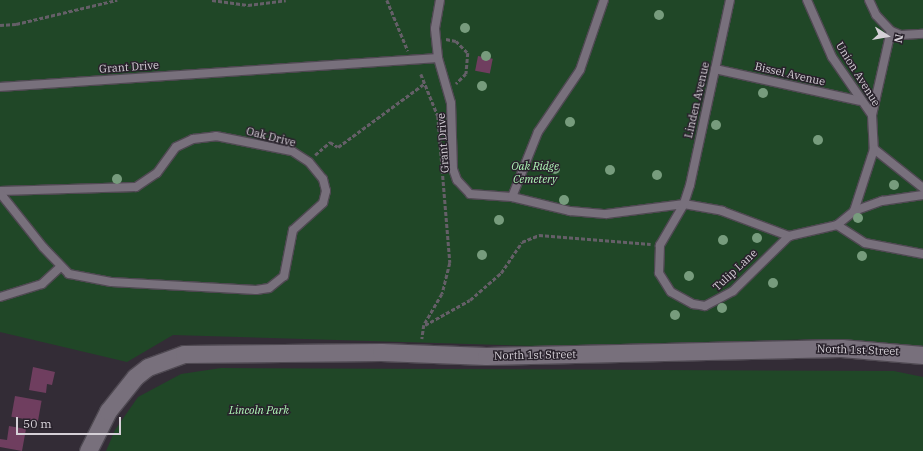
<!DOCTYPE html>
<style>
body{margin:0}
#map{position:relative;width:923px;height:451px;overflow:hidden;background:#332c36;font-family:"IBM Plex Serif",serif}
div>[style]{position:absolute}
.green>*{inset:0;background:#204727}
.building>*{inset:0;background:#6f3e5f;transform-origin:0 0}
.path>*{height:2.5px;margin-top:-1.25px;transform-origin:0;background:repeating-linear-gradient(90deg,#655f68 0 4px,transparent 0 6px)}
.roads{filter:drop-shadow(1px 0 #4f4952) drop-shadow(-1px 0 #4f4952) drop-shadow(0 1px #4f4952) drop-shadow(0 -1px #4f4952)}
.service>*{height:8px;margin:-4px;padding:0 4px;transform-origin:4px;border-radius:4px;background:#78707c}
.minor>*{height:17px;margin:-8.5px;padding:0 8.5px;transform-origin:8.5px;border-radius:8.5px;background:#78707c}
.trees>*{width:10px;height:10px;margin:-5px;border-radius:50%;background:#779c7d}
span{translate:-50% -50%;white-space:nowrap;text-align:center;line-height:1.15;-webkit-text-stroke:3px #29222c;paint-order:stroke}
.street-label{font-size:11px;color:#d5d0d7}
.park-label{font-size:11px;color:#aff7b7;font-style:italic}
.north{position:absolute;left:867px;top:16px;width:40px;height:40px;-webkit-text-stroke:3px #29222c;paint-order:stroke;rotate:102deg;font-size:11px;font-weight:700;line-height:16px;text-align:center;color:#d5d0d7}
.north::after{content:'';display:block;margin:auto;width:14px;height:18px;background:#d5d0d7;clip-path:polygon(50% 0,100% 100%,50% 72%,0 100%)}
.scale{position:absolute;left:16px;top:417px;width:105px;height:18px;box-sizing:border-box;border:2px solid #d5d0d7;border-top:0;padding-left:5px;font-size:12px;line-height:14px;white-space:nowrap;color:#d5d0d7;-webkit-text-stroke:3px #29222c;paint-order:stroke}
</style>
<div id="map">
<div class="green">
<div style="clip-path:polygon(0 0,923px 0,923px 347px,821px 339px,535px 346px,173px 335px,127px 362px,0 332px)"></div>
<div style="clip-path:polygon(221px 368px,894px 371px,923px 377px,923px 451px,106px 451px,115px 430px,138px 397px,181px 374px)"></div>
</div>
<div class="building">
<div style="left:478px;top:56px;width:15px;height:15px;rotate:11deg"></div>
<div style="clip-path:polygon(33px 367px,55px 372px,52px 385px,47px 384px,46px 393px,29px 390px)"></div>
<div style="left:15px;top:396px;width:27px;height:21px;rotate:10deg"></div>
<div style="clip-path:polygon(9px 426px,26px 429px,22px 451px,0 447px,0 439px,7px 440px)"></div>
</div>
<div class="path">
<div style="left:212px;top:0;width:36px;rotate:8deg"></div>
<div style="left:248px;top:5px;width:38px;rotate:-7deg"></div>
<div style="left:387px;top:0;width:55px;rotate:67.6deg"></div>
<div style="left:0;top:25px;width:16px;rotate:-4deg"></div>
<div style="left:16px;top:24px;width:104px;rotate:-13.4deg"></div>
<div style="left:446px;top:39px;width:10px;rotate:11deg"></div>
<div style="left:456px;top:41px;width:17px;rotate:45deg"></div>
<div style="left:468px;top:53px;width:21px;rotate:95deg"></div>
<div style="left:466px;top:74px;width:14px;rotate:135deg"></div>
<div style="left:421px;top:74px;width:45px;rotate:68deg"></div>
<div style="left:438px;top:116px;width:147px;rotate:85.3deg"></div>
<div style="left:450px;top:263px;width:32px;rotate:104deg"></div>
<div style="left:442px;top:294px;width:36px;rotate:120deg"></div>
<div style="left:424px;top:325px;width:14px;rotate:98deg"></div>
<div style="left:315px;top:155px;width:20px;rotate:-41deg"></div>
<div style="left:330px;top:142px;width:9px;rotate:32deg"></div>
<div style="left:338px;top:147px;width:108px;rotate:-36.3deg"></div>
<div style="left:425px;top:325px;width:51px;rotate:-29.1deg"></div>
<div style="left:470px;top:300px;width:41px;rotate:-41.1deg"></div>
<div style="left:501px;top:273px;width:37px;rotate:-56deg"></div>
<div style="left:522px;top:242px;width:18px;rotate:-22deg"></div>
<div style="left:539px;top:235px;width:112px;rotate:4.6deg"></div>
</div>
<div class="roads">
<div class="service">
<div style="left:440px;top:0;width:29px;rotate:100deg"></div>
<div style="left:435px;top:29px;width:29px;rotate:84deg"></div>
<div style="left:438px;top:58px;width:47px;rotate:73.9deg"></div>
<div style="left:451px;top:103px;width:66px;rotate:88.3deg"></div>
<div style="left:453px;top:169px;width:12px;rotate:70deg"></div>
<div style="left:457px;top:180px;width:19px;rotate:47deg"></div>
<div style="left:470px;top:194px;width:42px;rotate:4.1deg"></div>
<div style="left:512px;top:197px;width:60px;rotate:13.6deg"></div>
<div style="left:570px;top:211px;width:36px;rotate:5deg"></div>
<div style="left:606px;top:214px;width:79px;rotate:-7.3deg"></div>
<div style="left:684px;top:204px;width:39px;rotate:10deg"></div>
<div style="left:722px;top:211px;width:72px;rotate:20.5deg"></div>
<div style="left:789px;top:236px;width:49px;rotate:-12.9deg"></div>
<div style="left:837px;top:225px;width:22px;rotate:-39deg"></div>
<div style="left:854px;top:211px;width:30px;rotate:-20deg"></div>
<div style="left:882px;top:201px;width:41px;rotate:-8.3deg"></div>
<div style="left:730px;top:0;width:189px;rotate:102.2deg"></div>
<div style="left:690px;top:185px;width:20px;rotate:108deg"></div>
<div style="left:684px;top:204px;width:48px;rotate:120.3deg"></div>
<div style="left:660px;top:245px;width:28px;rotate:92deg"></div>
<div style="left:659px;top:273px;width:22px;rotate:58deg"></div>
<div style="left:671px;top:292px;width:25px;rotate:29deg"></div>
<div style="left:693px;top:304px;width:12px;rotate:9deg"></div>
<div style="left:705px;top:306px;width:32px;rotate:-28deg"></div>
<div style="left:733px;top:291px;width:78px;rotate:-44.5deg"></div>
<div style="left:807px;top:0;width:62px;rotate:66.3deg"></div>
<div style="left:832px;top:57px;width:70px;rotate:55.4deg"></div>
<div style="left:872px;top:115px;width:34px;rotate:87deg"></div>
<div style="left:874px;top:149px;width:63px;rotate:38.5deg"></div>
<div style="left:869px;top:0;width:17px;rotate:65deg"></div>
<div style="left:876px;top:15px;width:22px;rotate:47deg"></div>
<div style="left:891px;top:31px;width:11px;rotate:22deg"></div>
<div style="left:901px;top:35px;width:22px;rotate:-3deg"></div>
<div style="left:715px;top:69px;width:148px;rotate:12.4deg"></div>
<div style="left:0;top:87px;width:439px;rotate:-3.8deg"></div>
<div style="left:872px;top:115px;width:86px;rotate:-77.3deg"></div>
<div style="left:0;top:191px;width:136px;rotate:-1.7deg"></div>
<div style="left:136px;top:187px;width:25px;rotate:-34deg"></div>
<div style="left:157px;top:173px;width:32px;rotate:-54deg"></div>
<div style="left:176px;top:147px;width:19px;rotate:-25deg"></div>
<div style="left:193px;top:139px;width:23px;rotate:-7deg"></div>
<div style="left:216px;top:136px;width:77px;rotate:11.2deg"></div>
<div style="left:292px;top:151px;width:20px;rotate:33deg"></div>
<div style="left:309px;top:162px;width:22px;rotate:51deg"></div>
<div style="left:323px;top:179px;width:12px;rotate:76deg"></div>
<div style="left:326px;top:191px;width:12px;rotate:104deg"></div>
<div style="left:323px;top:203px;width:40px;rotate:138deg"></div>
<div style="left:293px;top:230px;width:47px;rotate:101.1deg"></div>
<div style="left:284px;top:276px;width:19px;rotate:141deg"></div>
<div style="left:269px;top:288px;width:13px;rotate:171deg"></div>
<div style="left:256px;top:290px;width:145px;rotate:-176.8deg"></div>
<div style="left:111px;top:282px;width:43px;rotate:-169.2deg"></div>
<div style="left:69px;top:274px;width:37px;rotate:-134deg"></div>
<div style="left:43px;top:247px;width:69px;rotate:-128.5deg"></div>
<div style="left:512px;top:197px;width:70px;rotate:-68.2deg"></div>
<div style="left:538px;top:132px;width:75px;rotate:-55.9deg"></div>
<div style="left:580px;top:70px;width:74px;rotate:-71.1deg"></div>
<div style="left:854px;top:211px;width:65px;rotate:-72.1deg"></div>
<div style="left:837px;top:225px;width:33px;rotate:33deg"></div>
<div style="left:865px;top:243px;width:59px;rotate:10.7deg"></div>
<div style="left:0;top:297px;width:44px;rotate:-17.2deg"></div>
<div style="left:42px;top:284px;width:25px;rotate:-43deg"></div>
</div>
<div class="minor">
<div style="left:88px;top:451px;width:45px;rotate:-63.4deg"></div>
<div style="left:108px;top:411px;width:43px;rotate:-51.5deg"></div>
<div style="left:135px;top:377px;width:16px;rotate:-38deg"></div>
<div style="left:148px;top:367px;width:38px;rotate:-20deg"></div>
<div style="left:184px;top:354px;width:197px;rotate:-0.6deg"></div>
<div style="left:381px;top:352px;width:105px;rotate:2.2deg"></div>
<div style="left:486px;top:356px;width:355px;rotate:-1.3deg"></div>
<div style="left:841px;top:348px;width:82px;rotate:4.9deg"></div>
</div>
</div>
<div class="trees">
<div style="left:659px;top:15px"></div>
<div style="left:465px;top:28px"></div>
<div style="left:486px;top:56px"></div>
<div style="left:482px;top:86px"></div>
<div style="left:763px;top:93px"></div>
<div style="left:570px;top:122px"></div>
<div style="left:716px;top:125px"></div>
<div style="left:818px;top:140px"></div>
<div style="left:555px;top:169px"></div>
<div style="left:610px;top:170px"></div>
<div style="left:657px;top:175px"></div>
<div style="left:117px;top:179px"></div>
<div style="left:894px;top:185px"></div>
<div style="left:564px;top:200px"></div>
<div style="left:858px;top:218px"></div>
<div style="left:499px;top:220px"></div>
<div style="left:757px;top:238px"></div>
<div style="left:723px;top:240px"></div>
<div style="left:482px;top:255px"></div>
<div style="left:862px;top:256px"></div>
<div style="left:689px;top:276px"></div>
<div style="left:773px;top:283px"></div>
<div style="left:722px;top:308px"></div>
<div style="left:675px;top:315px"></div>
</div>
<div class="street-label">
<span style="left:129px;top:67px;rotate:-4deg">Grant Drive</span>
<span style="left:790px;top:74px;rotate:13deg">Bissel Avenue</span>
<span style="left:858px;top:74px;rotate:58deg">Union Avenue</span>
<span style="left:697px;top:100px;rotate:-77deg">Linden Avenue</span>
<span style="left:271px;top:137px;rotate:14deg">Oak Drive</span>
<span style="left:443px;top:143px;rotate:-94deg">Grant Drive</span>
<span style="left:735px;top:270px;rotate:-43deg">Tulip Lane</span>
<span style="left:858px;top:350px;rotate:2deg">North 1st Street</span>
<span style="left:535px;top:355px;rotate:-1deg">North 1st Street</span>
</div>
<div class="park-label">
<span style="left:535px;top:173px">Oak Ridge<br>Cemetery</span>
<span style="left:259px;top:410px">Lincoln Park</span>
</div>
<div class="north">N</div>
<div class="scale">50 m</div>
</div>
